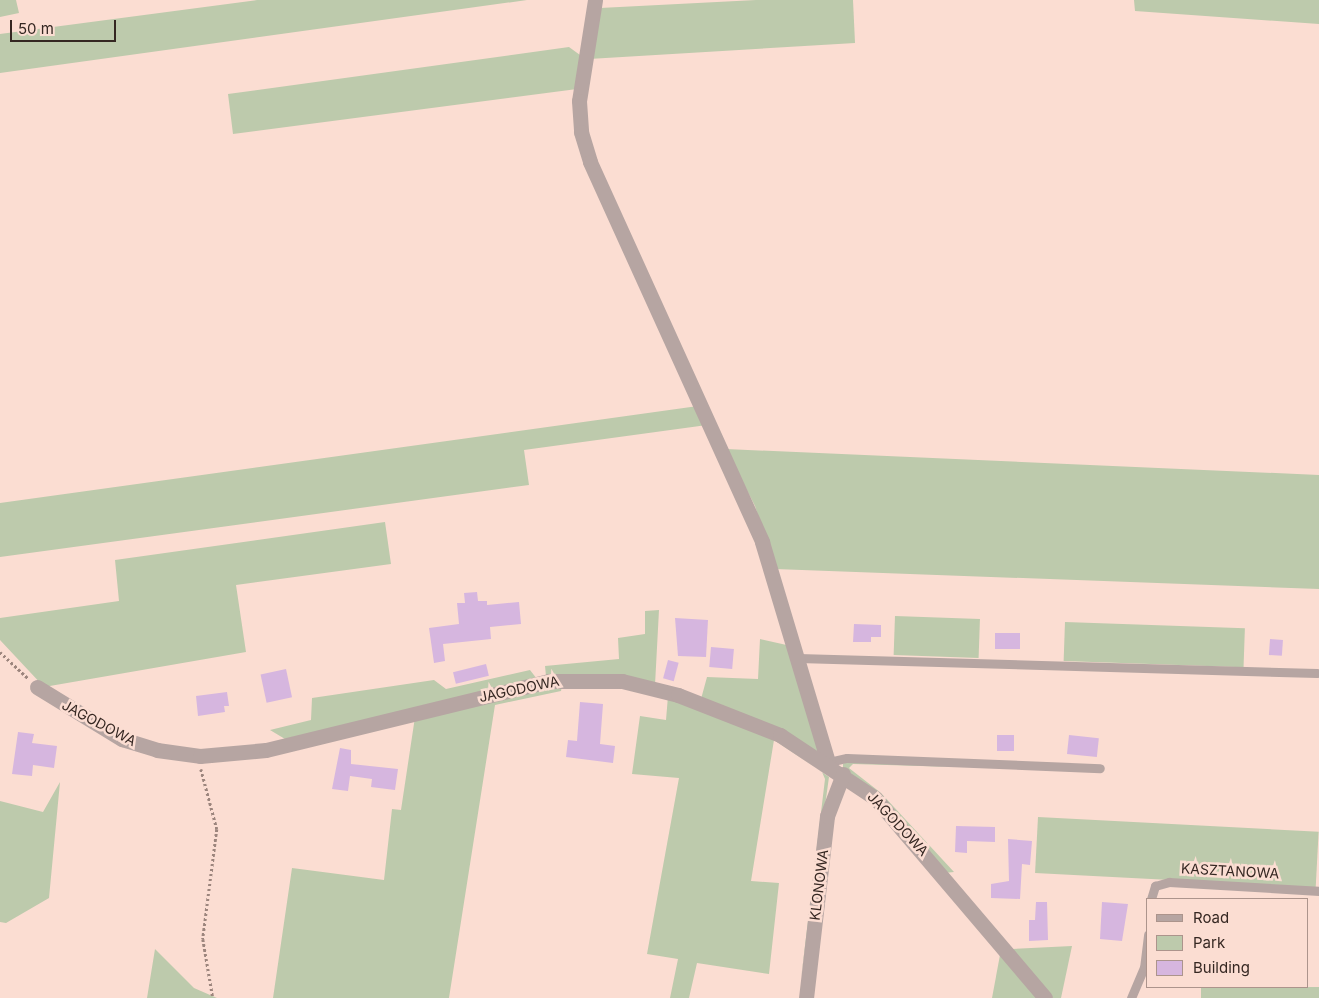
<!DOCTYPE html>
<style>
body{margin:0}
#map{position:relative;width:1319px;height:998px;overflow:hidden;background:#fbddd2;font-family:Inter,sans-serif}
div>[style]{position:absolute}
.green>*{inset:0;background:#bdcaac;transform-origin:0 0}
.building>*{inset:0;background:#d6b6df;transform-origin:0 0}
.path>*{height:2.5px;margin-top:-1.25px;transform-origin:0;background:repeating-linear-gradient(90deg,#9c857d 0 2.5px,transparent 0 5px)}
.service>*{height:9px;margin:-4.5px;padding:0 4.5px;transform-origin:4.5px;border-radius:4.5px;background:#b6a5a2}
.minor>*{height:15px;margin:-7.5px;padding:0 7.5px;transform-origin:7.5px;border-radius:7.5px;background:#b6a5a2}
span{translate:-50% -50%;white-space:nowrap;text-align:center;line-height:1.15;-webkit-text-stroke:5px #fbddd2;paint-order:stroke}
.street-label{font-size:14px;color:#352722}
.legend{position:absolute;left:1146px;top:898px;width:162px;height:90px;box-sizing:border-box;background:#fbddd2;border:1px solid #ac948c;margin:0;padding:6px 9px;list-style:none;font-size:15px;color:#352722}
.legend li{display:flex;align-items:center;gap:10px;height:25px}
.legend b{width:25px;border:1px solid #ac948c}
.scale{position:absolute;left:10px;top:20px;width:106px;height:22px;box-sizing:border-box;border:2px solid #352722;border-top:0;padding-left:6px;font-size:15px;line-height:18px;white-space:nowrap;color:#352722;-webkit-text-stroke:4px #fbddd2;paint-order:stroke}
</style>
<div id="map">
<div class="green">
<div style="clip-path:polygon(0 0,16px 0,19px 13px,0 17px)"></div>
<div style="clip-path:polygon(257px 0,527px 0,0 73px,0 34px)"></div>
<div style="clip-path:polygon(756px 0,853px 0,855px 43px,589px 59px,600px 8px)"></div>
<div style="clip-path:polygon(1134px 0,1319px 0,1319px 24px,1135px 11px)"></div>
<div style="clip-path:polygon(569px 47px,580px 55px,577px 89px,233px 134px,228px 94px)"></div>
<div style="clip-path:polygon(698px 406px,707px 425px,524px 450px,529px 485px,0 557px,0 503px)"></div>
<div style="clip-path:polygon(726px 449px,1319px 475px,1319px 589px,775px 569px,755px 506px)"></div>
<div style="clip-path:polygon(385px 522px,391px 564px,236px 585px,246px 652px,44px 687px,0 640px,0 618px,119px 601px,115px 560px)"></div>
<div style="clip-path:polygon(659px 610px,655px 685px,546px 676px,545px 666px,619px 659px,618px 638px,645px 634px,645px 611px)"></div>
<div style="left:895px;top:616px;width:85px;height:39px;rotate:2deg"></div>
<div style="left:1065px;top:622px;width:180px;height:39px;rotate:2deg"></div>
<div style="clip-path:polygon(760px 639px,791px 646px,819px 754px,701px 699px,707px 677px,758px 679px)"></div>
<div style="clip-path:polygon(530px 670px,537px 679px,285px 739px,270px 730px,311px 720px,312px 698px,434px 680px,446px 689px)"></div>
<div style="clip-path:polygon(562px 686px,561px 691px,495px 705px,449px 998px,273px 998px,292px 868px,384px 880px,392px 809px,401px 810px,415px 717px)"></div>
<div style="clip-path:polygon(668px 696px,758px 728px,829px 777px,801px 979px,825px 779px,822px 772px,774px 740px,751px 881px,779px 883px,769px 974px,697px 963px,689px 998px,670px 998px,678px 959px,647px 954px,679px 778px,632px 774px,640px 716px,666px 720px)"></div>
<div style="clip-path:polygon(850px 760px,954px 767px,853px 764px,849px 768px,881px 793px,954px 872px,944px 873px,843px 769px,843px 764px)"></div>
<div style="clip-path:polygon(60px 782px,49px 898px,6px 923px,0 922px,0 801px,43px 812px)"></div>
<div style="left:1038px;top:817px;width:281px;height:56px;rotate:3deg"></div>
<div style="clip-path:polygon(1072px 946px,1061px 998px,1051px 998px,1011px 949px)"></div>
<div style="clip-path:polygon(155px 949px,194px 988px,217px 998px,147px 998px)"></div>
<div style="clip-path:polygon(1000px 955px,1040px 998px,992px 998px)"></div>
<div style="left:1201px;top:987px;width:118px;height:11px"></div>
</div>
<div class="building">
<div style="clip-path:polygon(477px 592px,478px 601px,487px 601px,487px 605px,519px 602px,521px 624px,490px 627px,491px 639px,443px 644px,445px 661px,434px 663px,429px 628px,459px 624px,457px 603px,465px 603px,464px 593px)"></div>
<div style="clip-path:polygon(675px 618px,708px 620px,706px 657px,678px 656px)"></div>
<div style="clip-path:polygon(854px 624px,881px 625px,881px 637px,871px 637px,871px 642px,853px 642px)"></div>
<div style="left:995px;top:633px;width:25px;height:16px"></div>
<div style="left:1270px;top:639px;width:13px;height:16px;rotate:4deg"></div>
<div style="left:711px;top:647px;width:23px;height:20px;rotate:5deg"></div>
<div style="left:668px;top:660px;width:11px;height:19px;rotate:15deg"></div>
<div style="left:486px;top:664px;width:12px;height:34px;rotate:76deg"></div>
<div style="left:286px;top:669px;width:29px;height:26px;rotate:78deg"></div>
<div style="clip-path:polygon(227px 692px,229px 706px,224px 706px,225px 712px,198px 716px,196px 696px)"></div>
<div style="clip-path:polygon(580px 702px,603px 704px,600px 744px,615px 746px,613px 763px,566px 757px,568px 740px,577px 741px)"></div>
<div style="clip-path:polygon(18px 732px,34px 734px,32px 743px,57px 746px,54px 768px,33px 765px,32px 776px,12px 774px)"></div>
<div style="left:997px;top:735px;width:17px;height:16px"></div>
<div style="left:1069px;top:735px;width:30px;height:19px;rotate:6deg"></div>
<div style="clip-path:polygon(340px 748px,351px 750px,351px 764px,398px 769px,395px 790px,371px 787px,372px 779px,350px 776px,348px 791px,332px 789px)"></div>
<div style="clip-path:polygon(956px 826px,995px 827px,995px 842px,967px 841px,967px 853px,955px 852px)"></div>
<div style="clip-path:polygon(1008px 839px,1032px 841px,1030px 865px,1022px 864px,1020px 899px,991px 898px,991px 884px,1009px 881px)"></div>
<div style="clip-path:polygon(1036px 902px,1047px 902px,1048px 940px,1029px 941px,1029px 920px,1035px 920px)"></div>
<div style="clip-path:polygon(1102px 902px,1128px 904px,1122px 941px,1100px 939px)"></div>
</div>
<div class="path">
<div style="left:0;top:652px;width:38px;rotate:43deg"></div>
<div style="left:201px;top:769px;width:62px;rotate:75.1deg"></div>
<div style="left:217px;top:829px;width:111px;rotate:97.3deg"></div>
<div style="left:203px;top:939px;width:60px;rotate:80.4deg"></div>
</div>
<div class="service">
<div style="left:798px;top:658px;width:519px;rotate:1.66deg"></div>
<div style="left:829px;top:762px;width:18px;rotate:-13deg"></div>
<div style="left:847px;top:758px;width:253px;rotate:2.3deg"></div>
<div style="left:1151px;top:899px;width:14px;rotate:-73deg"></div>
<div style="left:1155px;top:886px;width:15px;rotate:-16deg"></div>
<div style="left:1169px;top:882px;width:150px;rotate:3.4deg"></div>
<div style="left:1131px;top:998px;width:33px;rotate:-67deg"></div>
<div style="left:1144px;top:968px;width:34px;rotate:-83deg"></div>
</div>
<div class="minor">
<div style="left:595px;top:0;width:102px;rotate:99deg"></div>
<div style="left:579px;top:101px;width:31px;rotate:86deg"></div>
<div style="left:581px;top:132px;width:31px;rotate:73deg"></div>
<div style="left:590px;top:162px;width:417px;rotate:65.6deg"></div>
<div style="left:762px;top:542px;width:233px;rotate:73.3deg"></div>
<div style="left:37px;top:687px;width:100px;rotate:31.5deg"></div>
<div style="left:122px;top:739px;width:37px;rotate:17deg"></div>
<div style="left:157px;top:750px;width:43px;rotate:7.9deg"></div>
<div style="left:200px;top:756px;width:66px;rotate:-5.2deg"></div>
<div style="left:266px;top:750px;width:291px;rotate:-13.7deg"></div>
<div style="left:549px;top:681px;width:73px"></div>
<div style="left:622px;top:681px;width:58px;rotate:14deg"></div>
<div style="left:678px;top:695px;width:110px;rotate:21.4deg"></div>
<div style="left:780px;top:735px;width:114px;rotate:33.6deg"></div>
<div style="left:875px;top:798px;width:262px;rotate:49.6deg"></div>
<div style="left:806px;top:998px;width:183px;rotate:-83.4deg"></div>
<div style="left:827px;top:816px;width:45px;rotate:-69.1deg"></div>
</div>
<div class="street-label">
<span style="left:519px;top:689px;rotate:-12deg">JAGODOWA</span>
<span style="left:99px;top:723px;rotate:28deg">JAGODOWA</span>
<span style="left:898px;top:824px;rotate:47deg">JAGODOWA</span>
<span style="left:1230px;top:871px;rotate:3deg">KASZTANOWA</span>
<span style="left:819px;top:885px;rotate:-83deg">KLONOWA</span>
</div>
<ul class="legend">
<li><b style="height:6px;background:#b6a5a2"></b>Road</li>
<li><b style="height:14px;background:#bdcaac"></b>Park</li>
<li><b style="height:14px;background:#d6b6df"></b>Building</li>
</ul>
<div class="scale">50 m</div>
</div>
